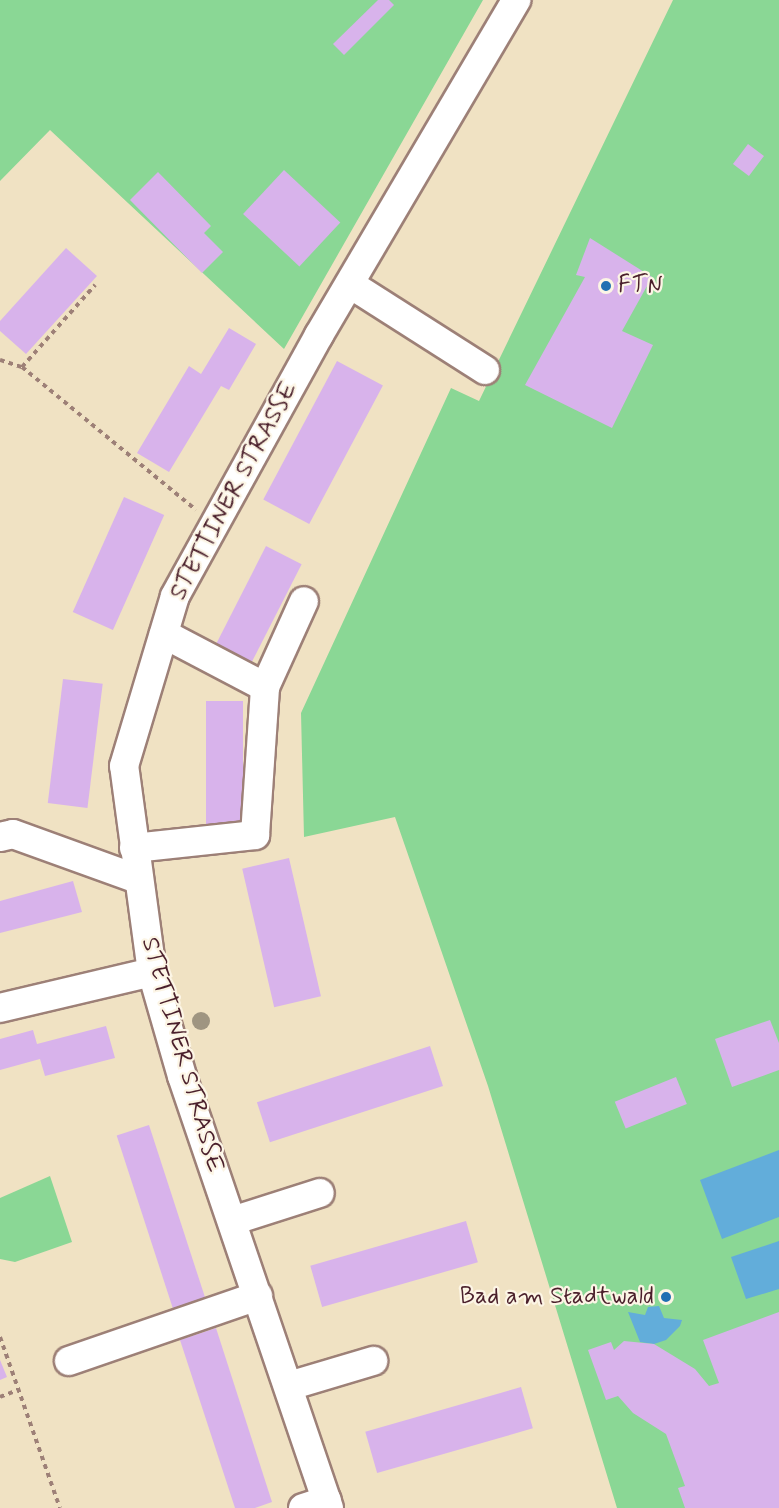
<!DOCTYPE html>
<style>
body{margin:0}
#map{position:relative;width:779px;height:1508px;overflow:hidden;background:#f0e2c3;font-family:Mynerve,sans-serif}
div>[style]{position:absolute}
.green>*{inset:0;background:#8ad795}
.water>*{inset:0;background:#62adda}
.building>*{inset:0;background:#d8b3eb;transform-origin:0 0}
.path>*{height:4px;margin-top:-2px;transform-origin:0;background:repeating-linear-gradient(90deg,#9d8077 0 4.5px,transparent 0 9px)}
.roads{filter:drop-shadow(2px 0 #9d8077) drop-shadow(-2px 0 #9d8077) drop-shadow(0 2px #9d8077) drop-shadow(0 -2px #9d8077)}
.minor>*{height:28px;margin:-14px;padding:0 14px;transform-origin:14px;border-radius:14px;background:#fff}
.trees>*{width:18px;height:18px;margin:-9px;border-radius:50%;background:#9f9581}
.dots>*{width:16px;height:16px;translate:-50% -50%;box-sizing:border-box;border:3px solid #fcf5e5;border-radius:50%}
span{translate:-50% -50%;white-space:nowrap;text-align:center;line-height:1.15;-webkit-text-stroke:4.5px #fcf5e5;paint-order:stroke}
.poi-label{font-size:24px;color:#4a1f2b}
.left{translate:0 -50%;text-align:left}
.right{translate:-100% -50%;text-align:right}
.street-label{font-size:24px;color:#4a1f2b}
</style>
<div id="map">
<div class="green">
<div style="clip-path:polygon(0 0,483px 0,284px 349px,50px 130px,0 181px)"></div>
<div style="clip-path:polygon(673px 0,779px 0,779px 1508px,617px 1508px,488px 1086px,395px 817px,304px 837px,301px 713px,451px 388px,479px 401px)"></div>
<div style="clip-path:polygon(50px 1176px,72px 1242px,15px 1262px,0 1259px,0 1198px)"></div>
</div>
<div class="water">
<div style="clip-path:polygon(779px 1150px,779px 1217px,722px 1239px,700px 1180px)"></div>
<div style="clip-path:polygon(779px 1241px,779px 1289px,746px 1299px,731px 1257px)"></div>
<div style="clip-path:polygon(659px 1306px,664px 1318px,682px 1320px,680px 1326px,666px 1340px,654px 1344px,640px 1342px,628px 1312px,645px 1315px,648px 1307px)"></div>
</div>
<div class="building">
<div style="clip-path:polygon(378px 0,389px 0,394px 5px,344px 55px,333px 44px)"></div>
<div style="left:748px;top:144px;width:20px;height:25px;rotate:37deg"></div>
<div style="left:284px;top:170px;width:77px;height:60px;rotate:43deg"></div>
<div style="clip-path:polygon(158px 172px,211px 226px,204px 233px,223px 252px,202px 273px,130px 200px)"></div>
<div style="clip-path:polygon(590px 238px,652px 277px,622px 331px,653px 345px,612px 428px,525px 385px,585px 277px,576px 275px)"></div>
<div style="clip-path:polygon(66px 248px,97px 276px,26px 354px,0 331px,0 321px)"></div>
<div style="clip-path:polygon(229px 328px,256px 344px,229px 390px,221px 386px,169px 472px,137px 453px,189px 366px,201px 374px)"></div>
<div style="left:337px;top:361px;width:52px;height:157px;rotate:28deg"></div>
<div style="left:124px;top:497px;width:44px;height:126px;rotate:24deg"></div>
<div style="left:266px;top:546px;width:40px;height:118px;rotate:27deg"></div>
<div style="left:63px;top:679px;width:40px;height:125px;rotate:7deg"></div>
<div style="left:206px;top:701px;width:37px;height:128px"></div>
<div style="left:289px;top:858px;width:142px;height:48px;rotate:77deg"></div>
<div style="clip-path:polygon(73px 881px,82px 912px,0 933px,0 901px)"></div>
<div style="clip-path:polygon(770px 1020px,779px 1043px,779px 1070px,732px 1087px,715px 1039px)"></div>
<div style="clip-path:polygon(106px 1026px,115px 1058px,45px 1076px,40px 1059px,0 1070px,0 1039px,33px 1030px,37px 1044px)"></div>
<div style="left:430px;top:1046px;width:42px;height:182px;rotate:72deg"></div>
<div style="left:676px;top:1077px;width:29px;height:66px;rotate:68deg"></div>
<div style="left:149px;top:1125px;width:187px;height:34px;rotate:72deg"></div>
<div style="left:466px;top:1221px;width:43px;height:162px;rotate:74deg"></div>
<div style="clip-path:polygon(779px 1312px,779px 1508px,685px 1508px,678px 1488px,685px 1486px,666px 1434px,633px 1413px,618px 1396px,606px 1400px,588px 1350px,611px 1342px,614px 1350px,624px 1341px,654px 1344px,695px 1369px,709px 1386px,719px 1383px,703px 1340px)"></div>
<div style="clip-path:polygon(216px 1328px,272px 1502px,255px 1508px,235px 1508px,180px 1340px)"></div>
<div style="clip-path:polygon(0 1360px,7px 1377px,0 1380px)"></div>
<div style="left:521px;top:1387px;width:43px;height:162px;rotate:74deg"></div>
</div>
<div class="path">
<div style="left:0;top:360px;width:23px;rotate:18deg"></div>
<div style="left:22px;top:367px;width:225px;rotate:39.4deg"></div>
<div style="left:22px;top:367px;width:110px;rotate:-48.3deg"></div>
<div style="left:0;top:1337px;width:181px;rotate:70.7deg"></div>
<div style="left:0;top:1397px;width:19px;rotate:-21deg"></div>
</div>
<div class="roads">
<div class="minor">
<div style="left:350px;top:284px;width:160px;rotate:32.5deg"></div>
<div style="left:265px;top:687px;width:94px;rotate:-65.6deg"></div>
<div style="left:0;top:837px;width:13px;rotate:-13deg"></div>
<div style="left:13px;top:834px;width:132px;rotate:19.9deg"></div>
<div style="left:134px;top:848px;width:122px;rotate:-6.1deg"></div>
<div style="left:255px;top:835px;width:148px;rotate:-86.1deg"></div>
<div style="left:265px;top:687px;width:114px;rotate:-152.3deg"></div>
<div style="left:0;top:1008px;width:156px;rotate:-13.3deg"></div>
<div style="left:232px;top:1221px;width:92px;rotate:-17.7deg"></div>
<div style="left:69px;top:1361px;width:200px;rotate:-19deg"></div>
<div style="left:289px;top:1386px;width:88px;rotate:-16.6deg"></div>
<div style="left:303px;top:1508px;width:25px;rotate:-18deg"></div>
<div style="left:329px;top:1508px;width:456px;rotate:-108.8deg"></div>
<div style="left:182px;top:1076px;width:108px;rotate:-106.1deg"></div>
<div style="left:152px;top:972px;width:208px;rotate:-97.7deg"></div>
<div style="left:124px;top:766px;width:177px;rotate:-73.3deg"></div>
<div style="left:175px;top:596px;width:298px;rotate:-61.1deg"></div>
<div style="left:319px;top:335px;width:389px;rotate:-59.5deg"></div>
</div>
</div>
<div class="trees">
<div style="left:201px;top:1021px"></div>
</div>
<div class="dots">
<div style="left:606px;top:286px;background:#1f6fb2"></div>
<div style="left:666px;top:1297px;background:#1f6fb2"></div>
</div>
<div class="poi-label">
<span class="left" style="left:618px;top:286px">FTN</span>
<span class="right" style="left:654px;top:1297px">Bad am Stadtwald</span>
</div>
<div class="street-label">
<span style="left:234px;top:491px;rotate:-62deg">STETTINER STRASSE</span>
<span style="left:182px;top:1055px;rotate:74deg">STETTINER STRASSE</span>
</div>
</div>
